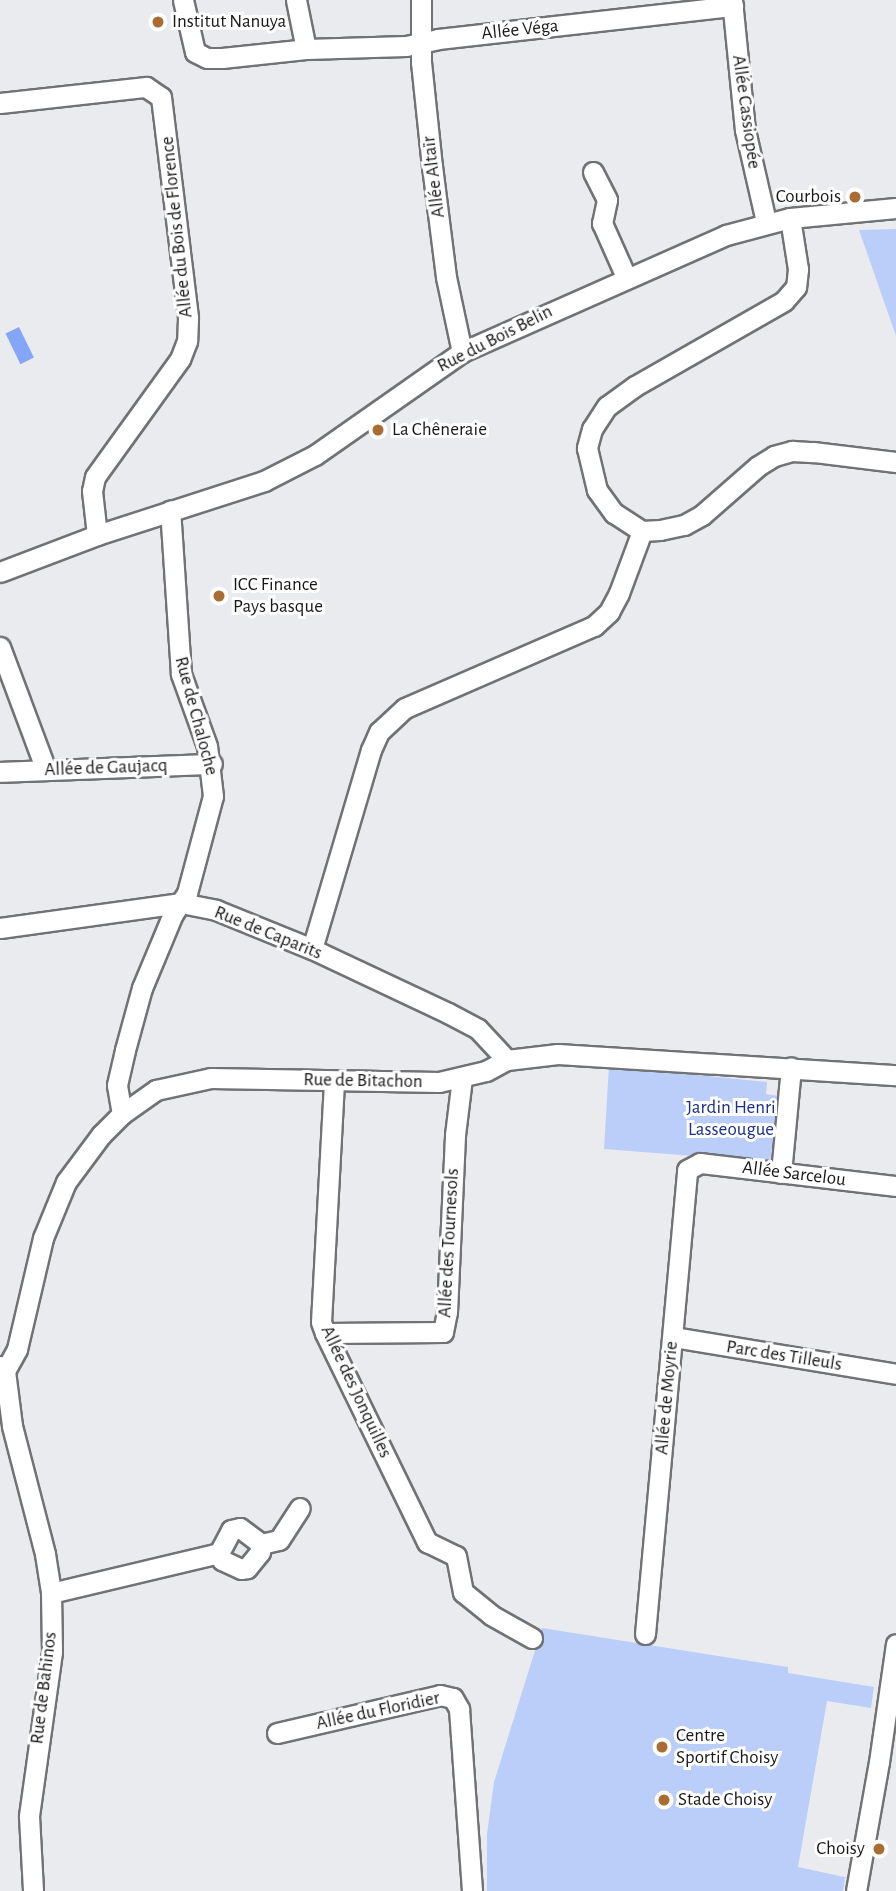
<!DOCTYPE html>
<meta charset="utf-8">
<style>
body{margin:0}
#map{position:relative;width:896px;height:1891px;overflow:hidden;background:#eaebee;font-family:"Alegreya Sans",sans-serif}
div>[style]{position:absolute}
.green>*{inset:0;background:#bbcef9}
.water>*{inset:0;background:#85a6f8;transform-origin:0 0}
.roads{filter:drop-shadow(2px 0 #707274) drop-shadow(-2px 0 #707274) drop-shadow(0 2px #707274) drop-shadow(0 -2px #707274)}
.minor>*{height:19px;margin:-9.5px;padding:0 9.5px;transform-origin:9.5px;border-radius:9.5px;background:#fff}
.dots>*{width:19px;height:19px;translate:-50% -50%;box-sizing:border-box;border:4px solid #fff;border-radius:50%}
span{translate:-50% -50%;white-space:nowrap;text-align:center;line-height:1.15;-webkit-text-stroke:6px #fff;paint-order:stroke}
.poi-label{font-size:19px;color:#181819}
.left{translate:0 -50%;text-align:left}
.right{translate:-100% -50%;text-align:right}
.street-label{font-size:19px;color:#181819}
.park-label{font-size:19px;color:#18308d}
</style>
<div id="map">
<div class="green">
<div style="clip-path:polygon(896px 229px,896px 336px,859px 230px)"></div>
<div style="clip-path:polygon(609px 1066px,767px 1082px,766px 1094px,779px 1096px,770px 1162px,604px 1149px)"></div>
<div style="clip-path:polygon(542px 1628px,788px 1667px,788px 1673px,874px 1687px,871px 1708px,827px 1701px,798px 1867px,849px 1878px,845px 1878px,843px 1891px,487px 1891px,487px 1834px,494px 1782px)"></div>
</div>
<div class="water">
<div style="left:19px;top:327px;width:34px;height:15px;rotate:64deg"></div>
</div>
<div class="roads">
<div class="minor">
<div style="left:183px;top:0;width:53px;rotate:77deg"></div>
<div style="left:195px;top:52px;width:13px;rotate:27deg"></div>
<div style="left:207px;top:58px;width:15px"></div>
<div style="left:222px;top:58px;width:84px;rotate:-6.1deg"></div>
<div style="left:306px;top:49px;width:100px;rotate:-1.7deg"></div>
<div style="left:406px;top:46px;width:33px;rotate:-12deg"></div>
<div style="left:438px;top:39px;width:297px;rotate:-6.4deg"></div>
<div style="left:296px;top:0;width:50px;rotate:78.5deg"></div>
<div style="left:421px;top:0;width:62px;rotate:90deg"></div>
<div style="left:421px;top:62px;width:105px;rotate:84deg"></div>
<div style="left:432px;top:166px;width:112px;rotate:82.8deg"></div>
<div style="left:446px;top:277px;width:77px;rotate:78deg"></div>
<div style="left:732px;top:0;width:131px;rotate:84.3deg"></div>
<div style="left:745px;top:130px;width:94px;rotate:77.1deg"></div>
<div style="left:0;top:103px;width:147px;rotate:-6.3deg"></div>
<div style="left:146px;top:87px;width:18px;rotate:34deg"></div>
<div style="left:161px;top:97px;width:223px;rotate:83deg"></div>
<div style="left:188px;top:318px;width:23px;rotate:92deg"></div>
<div style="left:187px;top:341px;width:19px;rotate:111deg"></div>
<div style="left:180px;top:359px;width:145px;rotate:125.8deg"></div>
<div style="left:95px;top:477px;width:14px;rotate:102deg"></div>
<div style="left:92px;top:491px;width:44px;rotate:83.5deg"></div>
<div style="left:593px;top:172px;width:31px;rotate:63deg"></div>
<div style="left:607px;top:200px;width:24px;rotate:102deg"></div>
<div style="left:602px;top:223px;width:59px;rotate:66deg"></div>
<div style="left:790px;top:218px;width:52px;rotate:81.1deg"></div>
<div style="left:798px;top:269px;width:18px;rotate:96deg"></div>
<div style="left:796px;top:287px;width:18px;rotate:131deg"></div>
<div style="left:784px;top:301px;width:172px;rotate:150.3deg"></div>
<div style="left:635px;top:386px;width:34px;rotate:144deg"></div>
<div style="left:607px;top:406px;width:27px;rotate:123deg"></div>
<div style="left:592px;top:429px;width:20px;rotate:105deg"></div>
<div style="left:587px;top:448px;width:43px;rotate:76.6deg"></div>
<div style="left:597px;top:490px;width:29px;rotate:54deg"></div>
<div style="left:614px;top:513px;width:33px;rotate:33deg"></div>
<div style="left:642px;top:531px;width:18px;rotate:-3deg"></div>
<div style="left:660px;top:530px;width:25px;rotate:-12deg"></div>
<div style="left:684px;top:525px;width:21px;rotate:-29deg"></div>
<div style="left:702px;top:515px;width:74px;rotate:-41.2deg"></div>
<div style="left:758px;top:466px;width:19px;rotate:-32deg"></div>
<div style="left:774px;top:456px;width:19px;rotate:-16deg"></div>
<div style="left:792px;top:451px;width:22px;rotate:3deg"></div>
<div style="left:814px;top:452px;width:83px;rotate:7deg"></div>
<div style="left:0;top:572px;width:104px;rotate:-20.9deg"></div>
<div style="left:97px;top:535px;width:176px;rotate:-17.9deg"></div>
<div style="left:264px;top:481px;width:57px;rotate:-27deg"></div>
<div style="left:315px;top:455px;width:179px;rotate:-35deg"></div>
<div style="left:462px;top:352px;width:289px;rotate:-23.9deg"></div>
<div style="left:726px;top:235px;width:66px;rotate:-14.9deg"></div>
<div style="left:790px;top:218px;width:106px;rotate:-5.4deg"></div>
<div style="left:0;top:647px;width:131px;rotate:69.5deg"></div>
<div style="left:0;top:772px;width:212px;rotate:-2.2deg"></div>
<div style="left:0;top:928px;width:183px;rotate:-7.9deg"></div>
<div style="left:181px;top:903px;width:36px;rotate:11deg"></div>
<div style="left:216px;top:910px;width:104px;rotate:22.1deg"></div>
<div style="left:312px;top:949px;width:150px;rotate:25.2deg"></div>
<div style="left:448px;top:1013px;width:34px;rotate:28deg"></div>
<div style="left:478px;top:1029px;width:42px;rotate:46.9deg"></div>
<div style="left:312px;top:949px;width:208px;rotate:-73.5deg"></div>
<div style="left:371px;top:750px;width:20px;rotate:-66deg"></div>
<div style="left:379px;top:732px;width:35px;rotate:-43deg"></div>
<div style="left:405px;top:708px;width:206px;rotate:-23.5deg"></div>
<div style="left:594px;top:626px;width:21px;rotate:-43deg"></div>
<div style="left:609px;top:612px;width:21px;rotate:-62deg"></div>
<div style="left:619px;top:593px;width:66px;rotate:-69.6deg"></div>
<div style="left:334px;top:1082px;width:240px;rotate:93.1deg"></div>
<div style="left:321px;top:1322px;width:12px;rotate:70deg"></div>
<div style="left:325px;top:1333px;width:233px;rotate:64deg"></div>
<div style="left:427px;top:1542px;width:32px;rotate:26deg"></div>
<div style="left:456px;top:1556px;width:37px;rotate:79deg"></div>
<div style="left:463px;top:1592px;width:36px;rotate:39deg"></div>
<div style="left:491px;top:1615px;width:47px;rotate:29.3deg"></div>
<div style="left:122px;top:1114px;width:29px;rotate:-100deg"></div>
<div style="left:117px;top:1085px;width:36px;rotate:-77deg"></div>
<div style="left:125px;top:1050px;width:64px;rotate:-74.7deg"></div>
<div style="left:142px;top:988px;width:80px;rotate:-67.3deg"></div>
<div style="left:173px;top:914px;width:25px;rotate:-56deg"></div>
<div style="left:187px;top:893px;width:100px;rotate:-75deg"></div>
<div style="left:213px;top:796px;width:50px;rotate:-96.8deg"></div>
<div style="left:207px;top:746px;width:77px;rotate:-109.9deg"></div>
<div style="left:181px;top:674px;width:164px;rotate:-93.8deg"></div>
<div style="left:781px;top:1173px;width:106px;rotate:-84.6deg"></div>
<div style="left:325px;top:1333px;width:118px;rotate:-0.5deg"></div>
<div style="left:443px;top:1332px;width:20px;rotate:-79deg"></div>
<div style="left:447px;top:1312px;width:177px;rotate:-87.4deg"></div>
<div style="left:455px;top:1135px;width:57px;rotate:-83deg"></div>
<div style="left:673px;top:1337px;width:226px;rotate:9.4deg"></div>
<div style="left:0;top:1366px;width:7px;rotate:45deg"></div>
<div style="left:5px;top:1371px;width:55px;rotate:82.7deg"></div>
<div style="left:12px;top:1426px;width:132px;rotate:75.5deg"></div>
<div style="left:45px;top:1554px;width:39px;rotate:81deg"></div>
<div style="left:51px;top:1593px;width:59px;rotate:89deg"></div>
<div style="left:52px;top:1652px;width:166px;rotate:98deg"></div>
<div style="left:29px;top:1816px;width:75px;rotate:86.9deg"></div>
<div style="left:5px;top:1371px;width:25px;rotate:-61deg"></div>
<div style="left:17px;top:1349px;width:114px;rotate:-76.8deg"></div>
<div style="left:43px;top:1238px;width:61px;rotate:-67.7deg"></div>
<div style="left:66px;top:1182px;width:59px;rotate:-53.3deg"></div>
<div style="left:101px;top:1135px;width:30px;rotate:-45deg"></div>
<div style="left:122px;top:1114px;width:42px;rotate:-35.2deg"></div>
<div style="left:156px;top:1090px;width:56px;rotate:-12.3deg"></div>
<div style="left:211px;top:1078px;width:228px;rotate:1deg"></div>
<div style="left:439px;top:1082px;width:48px;rotate:-13.2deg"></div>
<div style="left:486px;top:1071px;width:24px;rotate:-28deg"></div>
<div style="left:507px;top:1060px;width:51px;rotate:-6.7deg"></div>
<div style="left:558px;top:1054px;width:339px;rotate:3.6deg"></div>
<div style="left:240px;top:1528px;width:26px;rotate:37deg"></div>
<div style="left:261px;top:1544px;width:8px;rotate:97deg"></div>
<div style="left:260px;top:1552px;width:21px;rotate:129deg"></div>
<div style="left:247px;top:1568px;width:6px;rotate:171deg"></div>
<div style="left:241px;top:1569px;width:21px;rotate:-155deg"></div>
<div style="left:222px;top:1560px;width:8px;rotate:-113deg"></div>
<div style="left:219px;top:1553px;width:26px;rotate:-62deg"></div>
<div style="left:231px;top:1530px;width:9px;rotate:-13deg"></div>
<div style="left:261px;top:1544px;width:18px;rotate:-13deg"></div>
<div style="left:279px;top:1540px;width:38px;rotate:-57deg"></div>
<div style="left:51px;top:1593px;width:173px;rotate:-13.4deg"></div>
<div style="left:645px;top:1634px;width:466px;rotate:-84.8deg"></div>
<div style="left:687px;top:1170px;width:15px;rotate:-28deg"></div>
<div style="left:700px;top:1163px;width:197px;rotate:6.7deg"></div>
<div style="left:277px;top:1733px;width:167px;rotate:-13.1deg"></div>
<div style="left:440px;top:1695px;width:13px;rotate:13deg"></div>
<div style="left:453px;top:1698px;width:13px;rotate:61deg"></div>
<div style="left:459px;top:1709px;width:182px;rotate:85.9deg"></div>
<div style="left:856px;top:1891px;width:131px;rotate:-79.9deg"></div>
<div style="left:879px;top:1762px;width:119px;rotate:-81.8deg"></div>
</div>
</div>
<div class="dots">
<div style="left:158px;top:22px;background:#aa6c32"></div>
<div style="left:855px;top:197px;background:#aa6c32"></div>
<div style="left:378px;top:430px;background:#aa6c32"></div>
<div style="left:219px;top:596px;background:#aa6c32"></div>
<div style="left:662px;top:1747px;background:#aa6c32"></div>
<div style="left:664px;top:1800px;background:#aa6c32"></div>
<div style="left:879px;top:1849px;background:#aa6c32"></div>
</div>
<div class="poi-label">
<span class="left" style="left:172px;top:22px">Institut Nanuya</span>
<span class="right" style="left:841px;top:197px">Courbois</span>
<span class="left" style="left:392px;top:430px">La Chêneraie</span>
<span class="left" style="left:233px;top:596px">ICC Finance<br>Pays basque</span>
<span class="left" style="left:676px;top:1747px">Centre<br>Sportif Choisy</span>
<span class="left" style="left:678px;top:1800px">Stade Choisy</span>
<span class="right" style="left:865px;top:1849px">Choisy</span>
</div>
<div class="street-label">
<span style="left:520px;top:30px;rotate:-6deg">Allée Véga</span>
<span style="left:746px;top:112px;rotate:82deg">Allée Cassiopée</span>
<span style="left:434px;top:177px;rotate:-97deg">Allée Altaïr</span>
<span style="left:177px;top:227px;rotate:-96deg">Allée du Bois de Florence</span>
<span style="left:495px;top:339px;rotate:-27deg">Rue du Bois Belin</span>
<span style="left:196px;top:716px;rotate:75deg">Rue de Chaloche</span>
<span style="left:106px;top:768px;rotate:-2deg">Allée de Gaujacq</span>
<span style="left:268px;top:933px;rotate:22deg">Rue de Caparits</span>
<span style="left:363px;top:1081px;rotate:1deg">Rue de Bitachon</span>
<span style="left:794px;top:1174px;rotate:7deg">Allée Sarcelou</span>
<span style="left:449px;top:1243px;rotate:-87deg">Allée des Tournesols</span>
<span style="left:784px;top:1356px;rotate:9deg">Parc des Tilleuls</span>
<span style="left:356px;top:1392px;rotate:65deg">Allée des Jonquilles</span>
<span style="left:667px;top:1398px;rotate:-85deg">Allée de Moyrie</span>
<span style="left:44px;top:1688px;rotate:-83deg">Rue de Bahinos</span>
<span style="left:378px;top:1711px;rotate:-12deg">Allée du Floridier</span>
</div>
<div class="park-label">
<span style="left:731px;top:1119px">Jardin Henri<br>Lasseougue</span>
</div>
</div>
